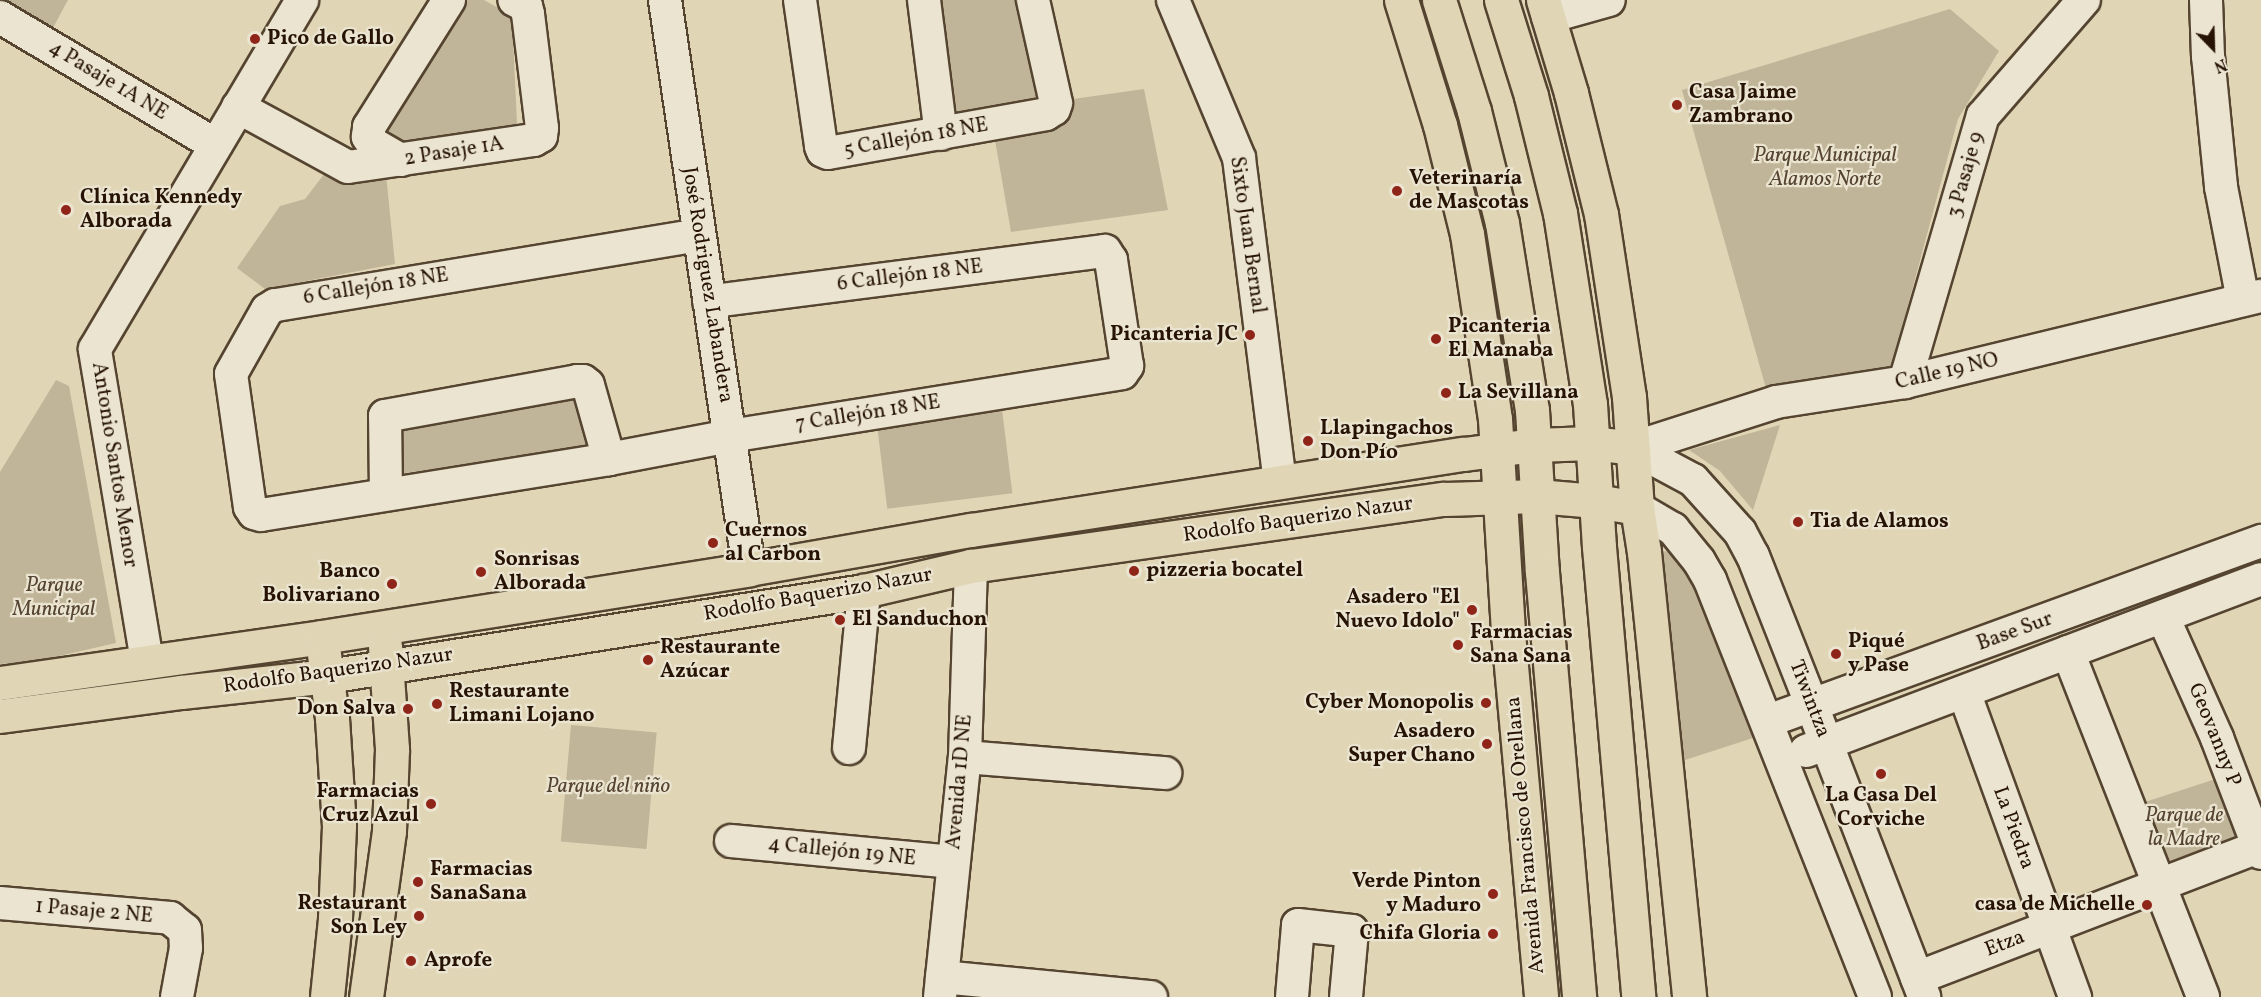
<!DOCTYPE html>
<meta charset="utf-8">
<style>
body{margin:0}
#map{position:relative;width:2261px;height:997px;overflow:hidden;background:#e0d6b6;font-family:Vollkorn,serif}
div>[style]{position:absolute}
.green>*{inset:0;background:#c0b598;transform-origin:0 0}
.roads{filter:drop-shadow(2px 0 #544430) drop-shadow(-2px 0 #544430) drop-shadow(0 2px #544430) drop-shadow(0 -2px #544430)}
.minor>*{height:32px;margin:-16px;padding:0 16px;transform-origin:16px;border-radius:16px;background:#ebe4d0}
.major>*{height:33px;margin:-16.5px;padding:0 16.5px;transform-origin:16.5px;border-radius:16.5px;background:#e0d6b6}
.highway>*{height:33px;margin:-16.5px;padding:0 16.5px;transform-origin:16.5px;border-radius:16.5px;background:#e0d6b6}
.dots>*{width:16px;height:16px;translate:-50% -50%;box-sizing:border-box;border:3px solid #ebe4d0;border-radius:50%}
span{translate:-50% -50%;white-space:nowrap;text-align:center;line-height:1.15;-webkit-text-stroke:4.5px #ebe4d0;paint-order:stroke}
.poi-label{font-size:21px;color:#261304;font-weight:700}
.left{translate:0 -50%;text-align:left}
.right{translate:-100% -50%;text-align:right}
.street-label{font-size:21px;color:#261304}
.park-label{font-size:21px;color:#544430;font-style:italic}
.north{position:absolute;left:2183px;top:18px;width:60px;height:60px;-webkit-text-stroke:4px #ebe4d0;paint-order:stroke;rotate:157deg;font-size:16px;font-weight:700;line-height:24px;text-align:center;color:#261304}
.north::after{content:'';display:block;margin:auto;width:21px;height:27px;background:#261304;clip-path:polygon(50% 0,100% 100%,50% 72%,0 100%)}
</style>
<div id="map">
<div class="green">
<div style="clip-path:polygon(0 0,68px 0,48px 37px,0 9px)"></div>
<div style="clip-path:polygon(462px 0,484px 0,512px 16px,517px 124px,396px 143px,378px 128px)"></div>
<div style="clip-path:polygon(934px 0,1027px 0,1043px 99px,951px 116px)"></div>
<div style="clip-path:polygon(1950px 9px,1999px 51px,1958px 119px,1890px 372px,1767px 392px,1682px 90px)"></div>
<div style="clip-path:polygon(1144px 89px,1168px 210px,1011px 232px,995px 140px,1054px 125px,1066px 100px)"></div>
<div style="clip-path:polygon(325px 173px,386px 174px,395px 264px,265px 289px,237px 268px,280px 206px,305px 199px)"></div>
<div style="clip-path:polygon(56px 380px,69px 386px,116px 643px,37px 661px,0 664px,0 472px)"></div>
<div style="left:585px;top:384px;width:63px;height:200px;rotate:82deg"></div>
<div style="left:1001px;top:401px;width:93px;height:126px;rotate:83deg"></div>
<div style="clip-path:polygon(1780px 425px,1753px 510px,1720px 471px,1689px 450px)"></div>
<div style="clip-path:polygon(1663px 551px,1679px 553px,1759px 736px,1682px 761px)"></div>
<div style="left:571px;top:725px;width:86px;height:117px;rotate:5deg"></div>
<div style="left:2231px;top:774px;width:71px;height:101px;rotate:72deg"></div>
</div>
<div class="roads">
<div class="minor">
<div style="left:665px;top:0;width:575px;rotate:81.6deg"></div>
<div style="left:800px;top:0;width:148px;rotate:81.8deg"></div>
<div style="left:821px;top:146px;width:5px;rotate:68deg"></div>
<div style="left:823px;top:151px;width:5px;rotate:22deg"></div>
<div style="left:828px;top:153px;width:221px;rotate:-10.1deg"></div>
<div style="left:1046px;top:114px;width:9px;rotate:-32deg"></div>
<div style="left:1054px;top:109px;width:6px;rotate:-72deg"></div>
<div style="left:1056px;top:103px;width:106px;rotate:-102.6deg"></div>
<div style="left:924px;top:0;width:135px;rotate:82.8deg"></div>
<div style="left:1173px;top:0;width:171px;rotate:67.3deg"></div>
<div style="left:1239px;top:158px;width:326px;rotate:82.8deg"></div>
<div style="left:2206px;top:0;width:56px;rotate:88deg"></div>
<div style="left:2208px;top:56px;width:132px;rotate:84.3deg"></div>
<div style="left:2221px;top:187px;width:115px;rotate:79deg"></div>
<div style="left:0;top:17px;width:251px;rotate:30.7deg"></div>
<div style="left:1548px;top:17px;width:63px;rotate:-15.6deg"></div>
<div style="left:238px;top:107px;width:125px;rotate:28.6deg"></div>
<div style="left:348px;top:167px;width:188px;rotate:-8.3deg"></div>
<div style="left:534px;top:140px;width:8px;rotate:-30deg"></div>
<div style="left:541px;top:136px;width:8px;rotate:-83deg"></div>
<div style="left:542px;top:128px;width:115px;rotate:-97deg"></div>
<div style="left:528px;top:14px;width:8px;rotate:-104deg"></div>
<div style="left:526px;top:6px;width:13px;rotate:-153deg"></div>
<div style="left:401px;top:160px;width:32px;rotate:-150deg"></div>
<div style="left:373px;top:144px;width:9px;rotate:-126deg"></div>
<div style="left:368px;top:137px;width:10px;rotate:-84deg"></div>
<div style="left:369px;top:127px;width:150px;rotate:-57.8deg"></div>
<div style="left:699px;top:235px;width:430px;rotate:170.6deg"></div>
<div style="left:275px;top:305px;width:9px;rotate:148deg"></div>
<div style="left:267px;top:310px;width:73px;rotate:119.4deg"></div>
<div style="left:231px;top:374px;width:134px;rotate:81.9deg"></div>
<div style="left:250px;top:507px;width:7px;rotate:56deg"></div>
<div style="left:254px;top:513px;width:7px;rotate:16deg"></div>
<div style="left:261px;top:515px;width:352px;rotate:-9.1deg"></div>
<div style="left:609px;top:459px;width:123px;rotate:-10.8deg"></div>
<div style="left:730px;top:436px;width:397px;rotate:-9.1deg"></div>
<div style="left:1122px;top:373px;width:9px;rotate:-54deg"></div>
<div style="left:1127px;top:366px;width:107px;rotate:-98.6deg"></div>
<div style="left:1111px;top:260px;width:11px;rotate:-124deg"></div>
<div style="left:1105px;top:251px;width:399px;rotate:172.7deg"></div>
<div style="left:1905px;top:382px;width:277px;rotate:-73.7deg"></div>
<div style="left:1983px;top:116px;width:154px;rotate:-49deg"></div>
<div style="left:1633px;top:448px;width:150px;rotate:-17.8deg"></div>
<div style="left:1776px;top:402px;width:131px;rotate:-8.8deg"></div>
<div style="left:1905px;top:382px;width:366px;rotate:-13.6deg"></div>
<div style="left:1633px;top:448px;width:68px;rotate:28.1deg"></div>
<div style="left:1693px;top:480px;width:70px;rotate:47.9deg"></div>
<div style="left:1740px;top:532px;width:27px;rotate:62deg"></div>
<div style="left:1753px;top:556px;width:161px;rotate:68.5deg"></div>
<div style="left:1812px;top:706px;width:312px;rotate:68.9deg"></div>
<div style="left:386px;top:494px;width:78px;rotate:-90.7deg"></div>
<div style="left:385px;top:416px;width:195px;rotate:-10.3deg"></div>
<div style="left:577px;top:381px;width:6px"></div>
<div style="left:583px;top:381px;width:6px;rotate:39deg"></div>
<div style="left:588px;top:385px;width:77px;rotate:74.2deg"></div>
<div style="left:1637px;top:508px;width:42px;rotate:30.3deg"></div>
<div style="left:1673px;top:529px;width:41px;rotate:50.9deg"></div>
<div style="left:1699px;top:561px;width:22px;rotate:60deg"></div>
<div style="left:1710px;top:580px;width:448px;rotate:68.4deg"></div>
<div style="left:2163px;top:617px;width:133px;rotate:65.9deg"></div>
<div style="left:2217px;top:738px;width:123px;rotate:69.1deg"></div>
<div style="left:2068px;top:652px;width:370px;rotate:68.6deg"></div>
<div style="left:147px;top:661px;width:316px;rotate:-99.5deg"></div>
<div style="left:95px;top:349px;width:406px;rotate:-59.3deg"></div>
<div style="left:1964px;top:692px;width:325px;rotate:70deg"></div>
<div style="left:1768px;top:721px;width:525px;rotate:-20.06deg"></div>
<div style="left:849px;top:748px;width:158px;rotate:-84.5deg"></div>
<div style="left:1806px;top:751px;width:486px;rotate:-20.7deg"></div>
<div style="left:965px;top:757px;width:201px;rotate:4.6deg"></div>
<div style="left:731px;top:841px;width:223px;rotate:5.4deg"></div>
<div style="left:0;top:903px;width:171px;rotate:5deg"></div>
<div style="left:170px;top:918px;width:19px;rotate:39deg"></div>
<div style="left:185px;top:930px;width:18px;rotate:87deg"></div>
<div style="left:186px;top:948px;width:50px;rotate:100.4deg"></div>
<div style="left:942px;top:977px;width:210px;rotate:5.5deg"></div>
<div style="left:1917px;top:978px;width:368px;rotate:-21deg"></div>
<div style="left:940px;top:997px;width:241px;rotate:-84.1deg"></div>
<div style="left:965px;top:757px;width:191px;rotate:-88.2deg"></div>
<div style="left:1292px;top:997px;width:72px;rotate:-85.2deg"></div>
<div style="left:1298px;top:925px;width:54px;rotate:6.3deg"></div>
<div style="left:1352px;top:931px;width:66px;rotate:95.2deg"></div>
</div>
<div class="major">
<div style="left:1401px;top:0;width:131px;rotate:72.7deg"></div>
<div style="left:1440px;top:125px;width:112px;rotate:76.1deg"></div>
<div style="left:1467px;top:234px;width:187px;rotate:81.4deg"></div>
<div style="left:1495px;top:419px;width:214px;rotate:86.5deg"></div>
<div style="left:1508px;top:633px;width:365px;rotate:84.8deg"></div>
<div style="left:1543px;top:0;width:97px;rotate:73.2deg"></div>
<div style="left:1571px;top:93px;width:125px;rotate:76.1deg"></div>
<div style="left:1601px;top:214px;width:185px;rotate:81.3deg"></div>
<div style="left:1629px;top:397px;width:111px;rotate:85.9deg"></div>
<div style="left:1637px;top:508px;width:45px;rotate:81deg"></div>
<div style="left:1644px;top:552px;width:447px;rotate:84.2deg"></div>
<div style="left:324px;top:654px;width:64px;rotate:82.9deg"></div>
<div style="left:332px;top:718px;width:108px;rotate:86.3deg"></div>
<div style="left:339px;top:826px;width:93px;rotate:92.5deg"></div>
<div style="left:335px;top:919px;width:78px;rotate:95.9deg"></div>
<div style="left:0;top:683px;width:325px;rotate:-8.1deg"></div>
<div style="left:322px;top:637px;width:432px;rotate:-9deg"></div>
<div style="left:749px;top:569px;width:225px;rotate:-10deg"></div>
<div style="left:971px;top:530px;width:499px;rotate:-8.8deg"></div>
<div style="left:1464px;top:454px;width:71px;rotate:-7.3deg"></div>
<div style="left:1534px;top:445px;width:58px;rotate:-2deg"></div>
<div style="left:1592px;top:443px;width:41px;rotate:7deg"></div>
<div style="left:0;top:716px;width:183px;rotate:-7.6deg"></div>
<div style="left:181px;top:692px;width:148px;rotate:-6.2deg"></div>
<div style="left:328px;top:676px;width:543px;rotate:-9.01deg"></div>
<div style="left:864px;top:591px;width:110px;rotate:-13.2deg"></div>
<div style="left:971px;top:566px;width:478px;rotate:-8.1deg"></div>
<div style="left:1444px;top:499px;width:93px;rotate:-1.8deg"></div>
<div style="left:1537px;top:496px;width:59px;rotate:4.8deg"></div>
<div style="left:1596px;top:501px;width:42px;rotate:9.7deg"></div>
<div style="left:366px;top:997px;width:168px;rotate:-82.1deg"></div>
<div style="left:389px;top:831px;width:82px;rotate:-87.9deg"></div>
<div style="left:392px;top:749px;width:103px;rotate:-93.9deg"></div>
</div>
<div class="highway">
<div style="left:1439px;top:0;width:116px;rotate:72.5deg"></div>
<div style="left:1474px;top:111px;width:115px;rotate:76deg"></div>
<div style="left:1502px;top:223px;width:189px;rotate:80.9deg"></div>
<div style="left:1532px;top:410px;width:162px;rotate:86.5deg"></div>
<div style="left:1542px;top:572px;width:427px;rotate:85deg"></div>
<div style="left:1501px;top:0;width:101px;rotate:72.6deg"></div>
<div style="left:1531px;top:96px;width:121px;rotate:76.1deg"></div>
<div style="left:1560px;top:213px;width:193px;rotate:81.1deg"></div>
<div style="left:1590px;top:404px;width:143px;rotate:86.4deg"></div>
<div style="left:1599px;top:547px;width:452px;rotate:85deg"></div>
</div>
</div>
<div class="dots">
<div style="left:255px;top:39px;background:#8f2418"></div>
<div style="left:1677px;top:105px;background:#8f2418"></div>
<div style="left:1397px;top:191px;background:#8f2418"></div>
<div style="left:66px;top:210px;background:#8f2418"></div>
<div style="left:1250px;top:335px;background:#8f2418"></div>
<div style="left:1436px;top:339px;background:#8f2418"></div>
<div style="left:1446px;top:393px;background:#8f2418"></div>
<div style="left:1308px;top:441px;background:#8f2418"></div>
<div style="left:1798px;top:522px;background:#8f2418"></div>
<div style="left:713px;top:543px;background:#8f2418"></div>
<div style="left:1134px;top:571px;background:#8f2418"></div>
<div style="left:481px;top:572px;background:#8f2418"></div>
<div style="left:392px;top:584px;background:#8f2418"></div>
<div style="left:1472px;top:610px;background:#8f2418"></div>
<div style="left:840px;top:620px;background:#8f2418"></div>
<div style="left:1458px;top:645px;background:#8f2418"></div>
<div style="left:1836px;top:654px;background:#8f2418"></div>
<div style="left:648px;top:660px;background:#8f2418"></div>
<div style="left:1486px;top:703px;background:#8f2418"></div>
<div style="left:437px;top:704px;background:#8f2418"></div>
<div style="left:408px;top:709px;background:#8f2418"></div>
<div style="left:1487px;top:744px;background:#8f2418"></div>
<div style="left:1881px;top:774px;background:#8f2418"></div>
<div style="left:431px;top:804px;background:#8f2418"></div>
<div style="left:418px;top:882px;background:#8f2418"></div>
<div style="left:1493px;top:894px;background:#8f2418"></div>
<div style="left:2147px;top:905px;background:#8f2418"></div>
<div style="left:419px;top:916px;background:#8f2418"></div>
<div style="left:1493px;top:934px;background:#8f2418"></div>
<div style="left:411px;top:961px;background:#8f2418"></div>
</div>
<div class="poi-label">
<span class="left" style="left:267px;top:39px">Pico de Gallo</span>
<span class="left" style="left:1689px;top:105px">Casa Jaime<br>Zambrano</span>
<span class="left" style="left:1409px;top:191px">Veterinaría<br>de Mascotas</span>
<span class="left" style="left:80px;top:210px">Clínica Kennedy<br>Alborada</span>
<span class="left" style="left:1448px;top:339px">Picanteria<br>El Manaba</span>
<span class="right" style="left:1238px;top:335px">Picanteria JC</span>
<span class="left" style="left:1458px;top:393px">La Sevillana</span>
<span class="left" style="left:1320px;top:441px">Llapingachos<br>Don Pío</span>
<span class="left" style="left:1810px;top:522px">Tia de Alamos</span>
<span class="left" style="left:725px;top:543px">Cuernos<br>al Carbon</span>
<span class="left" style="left:494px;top:572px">Sonrisas<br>Alborada</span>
<span class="left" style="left:1146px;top:571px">pizzeria bocatel</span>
<span class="right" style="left:380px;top:584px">Banco<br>Bolivariano</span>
<span class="right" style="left:1460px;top:610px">Asadero "El<br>Nuevo Idolo"</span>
<span class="left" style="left:852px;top:620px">El Sanduchon</span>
<span class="left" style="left:1470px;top:645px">Farmacias<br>Sana Sana</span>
<span class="left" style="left:1848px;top:654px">Piqué<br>y Pase</span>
<span class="left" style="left:660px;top:660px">Restaurante<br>Azúcar</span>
<span class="left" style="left:449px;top:704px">Restaurante<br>Limani Lojano</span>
<span class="right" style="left:1474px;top:703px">Cyber Monopolis</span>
<span class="right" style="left:396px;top:709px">Don Salva</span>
<span class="right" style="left:1475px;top:744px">Asadero<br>Super Chano</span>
<span class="right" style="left:419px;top:804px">Farmacias<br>Cruz Azul</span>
<span style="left:1881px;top:808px">La Casa Del<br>Corviche</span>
<span class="left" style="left:430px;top:882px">Farmacias<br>SanaSana</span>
<span class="right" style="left:1481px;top:894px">Verde Pinton<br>y Maduro</span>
<span class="right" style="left:407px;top:916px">Restaurant<br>Son Ley</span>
<span class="right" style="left:2135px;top:905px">casa de Michelle</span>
<span class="right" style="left:1481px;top:934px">Chifa Gloria</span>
<span class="left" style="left:424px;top:961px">Aprofe</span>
</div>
<div class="street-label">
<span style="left:108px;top:81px;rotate:31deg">4 Pasaje 1A NE</span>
<span style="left:916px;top:138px;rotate:-10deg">5 Callejón 18 NE</span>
<span style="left:454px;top:152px;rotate:-9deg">2 Pasaje 1A</span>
<span style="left:1966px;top:175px;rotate:-74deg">3 Pasaje 9</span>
<span style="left:1247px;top:235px;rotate:82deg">Sixto Juan Bernal</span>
<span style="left:910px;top:276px;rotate:-7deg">6 Callejón 18 NE</span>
<span style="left:707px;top:285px;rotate:81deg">José Rodriguez Labandera</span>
<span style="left:376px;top:287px;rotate:-9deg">6 Callejón 18 NE</span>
<span style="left:1947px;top:372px;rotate:-13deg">Calle 19 NO</span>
<span style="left:868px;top:414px;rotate:-9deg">7 Callejón 18 NE</span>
<span style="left:114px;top:465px;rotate:81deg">Antonio Santos Menor</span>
<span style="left:1298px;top:520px;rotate:-8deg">Rodolfo Baquerizo Nazur</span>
<span style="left:818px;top:595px;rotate:-10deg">Rodolfo Baquerizo Nazur</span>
<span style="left:2015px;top:632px;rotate:-20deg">Base Sur</span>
<span style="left:338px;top:671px;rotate:-8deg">Rodolfo Baquerizo Nazur</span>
<span style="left:1809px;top:699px;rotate:69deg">Tiwintza</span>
<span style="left:2214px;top:735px;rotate:68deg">Geovanny P</span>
<span style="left:960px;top:782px;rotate:-85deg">Avenida 1D NE</span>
<span style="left:2013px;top:828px;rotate:70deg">La Piedra</span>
<span style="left:1526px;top:835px;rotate:-95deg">Avenida Francisco de Orellana</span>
<span style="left:842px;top:852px;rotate:6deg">4 Callejón 19 NE</span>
<span style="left:94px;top:912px;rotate:5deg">1 Pasaje 2 NE</span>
<span style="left:2005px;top:944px;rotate:-21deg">Etza</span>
</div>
<div class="park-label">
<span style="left:1825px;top:168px">Parque Municipal<br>Alamos Norte</span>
<span style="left:54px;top:598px">Parque<br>Municipal</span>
<span style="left:608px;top:787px">Parque del niño</span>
<span style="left:2184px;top:828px">Parque de<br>la Madre</span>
</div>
<div class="north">N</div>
</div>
